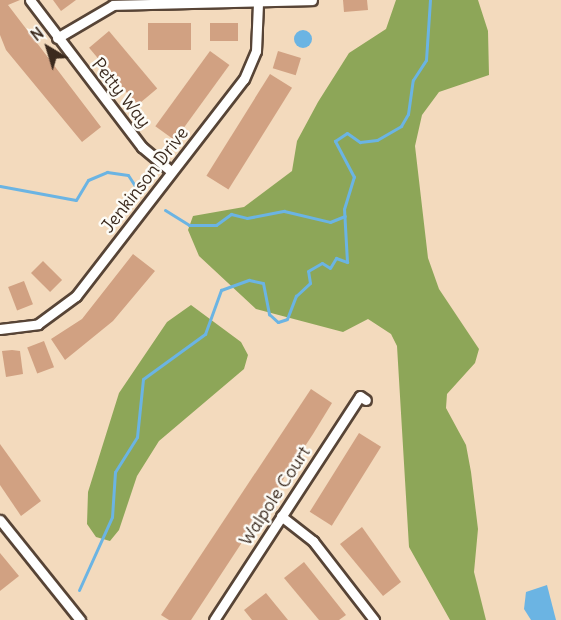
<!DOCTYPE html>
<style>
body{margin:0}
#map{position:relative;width:561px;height:620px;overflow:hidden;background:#f3dabd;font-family:Delius,sans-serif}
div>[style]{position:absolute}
.forest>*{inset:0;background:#8da658}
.water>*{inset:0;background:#6bb4e3}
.round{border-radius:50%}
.stream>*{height:3px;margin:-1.5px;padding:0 1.5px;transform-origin:1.5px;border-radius:1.5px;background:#6bb4e3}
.building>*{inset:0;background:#d1a182;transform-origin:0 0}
.roads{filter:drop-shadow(2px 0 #574436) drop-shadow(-2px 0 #574436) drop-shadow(0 2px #574436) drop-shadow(0 -2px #574436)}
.minor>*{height:9px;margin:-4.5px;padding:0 4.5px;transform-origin:4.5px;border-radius:4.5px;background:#fff}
span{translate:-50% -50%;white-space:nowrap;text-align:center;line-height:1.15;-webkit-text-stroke:5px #fdfcf7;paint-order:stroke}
.street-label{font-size:18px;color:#3b2a1e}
.north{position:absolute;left:18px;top:18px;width:60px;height:60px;-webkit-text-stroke:4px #fdfcf7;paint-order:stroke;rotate:322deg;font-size:16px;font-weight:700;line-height:24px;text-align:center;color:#3b2a1e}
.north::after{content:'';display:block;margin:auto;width:21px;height:27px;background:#3b2a1e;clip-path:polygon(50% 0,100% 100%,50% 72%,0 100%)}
</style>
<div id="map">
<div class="forest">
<div style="clip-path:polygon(396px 0,478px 0,488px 31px,489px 75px,439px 92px,422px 115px,415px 146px,428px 258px,439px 289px,479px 349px,475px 363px,447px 394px,446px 408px,466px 445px,471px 472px,478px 529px,474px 572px,486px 620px,450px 620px,409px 547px,397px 346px,391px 334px,368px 319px,343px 332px,256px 309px,199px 256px,188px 230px,193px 216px,244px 207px,292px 171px,297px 141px,318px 102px,349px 53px,386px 29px)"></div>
<div style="clip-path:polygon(191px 305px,241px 342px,248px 355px,244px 369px,159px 441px,137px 476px,119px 530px,110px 541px,96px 537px,87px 524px,88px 492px,119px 393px,167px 322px)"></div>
</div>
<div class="water">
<div class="round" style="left:294px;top:30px;width:18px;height:18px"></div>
<div style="clip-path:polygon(547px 585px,556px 620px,531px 620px,524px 609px,526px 592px)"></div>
</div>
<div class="stream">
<div style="left:0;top:186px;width:77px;rotate:10.4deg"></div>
<div style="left:76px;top:200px;width:23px;rotate:-59deg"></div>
<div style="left:88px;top:180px;width:21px;rotate:-23deg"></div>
<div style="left:107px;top:172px;width:21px;rotate:8deg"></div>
<div style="left:128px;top:175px;width:17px;rotate:57deg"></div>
<div style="left:165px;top:210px;width:28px;rotate:32deg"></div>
<div style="left:189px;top:225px;width:27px"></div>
<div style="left:216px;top:225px;width:19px;rotate:-36deg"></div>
<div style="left:231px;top:214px;width:16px;rotate:14deg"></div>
<div style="left:247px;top:218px;width:38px;rotate:-11deg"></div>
<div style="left:284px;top:211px;width:47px;rotate:13.4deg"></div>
<div style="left:330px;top:222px;width:16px;rotate:-22deg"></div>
<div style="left:79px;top:590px;width:80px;rotate:-65.7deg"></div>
<div style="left:112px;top:517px;width:45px;rotate:-86.2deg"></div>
<div style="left:115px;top:472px;width:41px;rotate:-57.8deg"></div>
<div style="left:137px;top:437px;width:58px;rotate:-84.1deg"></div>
<div style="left:143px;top:379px;width:77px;rotate:-36deg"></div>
<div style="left:205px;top:334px;width:47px;rotate:-70deg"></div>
<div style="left:221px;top:290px;width:30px;rotate:-20deg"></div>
<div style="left:249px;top:280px;width:14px;rotate:12deg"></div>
<div style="left:263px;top:283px;width:32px;rotate:79deg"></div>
<div style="left:269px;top:314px;width:12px;rotate:42deg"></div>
<div style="left:278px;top:322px;width:9px;rotate:-18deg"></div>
<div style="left:287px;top:319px;width:25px;rotate:-69deg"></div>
<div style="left:296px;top:296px;width:19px;rotate:-43deg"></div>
<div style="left:310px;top:283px;width:12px;rotate:-99deg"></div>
<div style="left:308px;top:271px;width:16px;rotate:-30deg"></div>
<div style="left:322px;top:263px;width:9px;rotate:32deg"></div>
<div style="left:330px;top:268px;width:12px;rotate:-59deg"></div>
<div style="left:336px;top:258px;width:12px;rotate:20deg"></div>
<div style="left:347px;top:262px;width:53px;rotate:-93.2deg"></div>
<div style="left:344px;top:209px;width:34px;rotate:-73deg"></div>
<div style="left:354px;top:177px;width:41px;rotate:-117.8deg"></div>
<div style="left:335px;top:141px;width:14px;rotate:-34deg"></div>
<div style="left:347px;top:133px;width:16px;rotate:35deg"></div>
<div style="left:360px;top:142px;width:17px;rotate:-7deg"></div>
<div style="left:377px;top:140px;width:28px;rotate:-30deg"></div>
<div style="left:401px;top:126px;width:14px;rotate:-60deg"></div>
<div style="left:408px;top:114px;width:34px;rotate:-82deg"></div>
<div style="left:413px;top:80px;width:24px;rotate:-57deg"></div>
<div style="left:426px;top:60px;width:60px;rotate:-86.2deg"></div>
</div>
<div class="building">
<div style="clip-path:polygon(0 0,20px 0,8px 5px,101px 127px,82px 142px,6px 50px,0 35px)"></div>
<div style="clip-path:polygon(53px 0,76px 0,61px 11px)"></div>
<div style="clip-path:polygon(343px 0,367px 0,368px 10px,344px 12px)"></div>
<div style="left:148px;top:23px;width:43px;height:27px"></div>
<div style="left:238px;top:23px;width:18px;height:28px;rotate:90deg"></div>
<div style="left:109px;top:31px;width:75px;height:26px;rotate:50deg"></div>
<div style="left:210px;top:51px;width:24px;height:93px;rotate:36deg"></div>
<div style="left:278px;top:51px;width:24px;height:18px;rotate:17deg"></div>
<div style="left:270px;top:74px;width:26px;height:120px;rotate:32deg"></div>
<div style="clip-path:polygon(133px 254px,155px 271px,113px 321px,65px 360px,51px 339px,82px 319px)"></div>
<div style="left:43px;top:261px;width:27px;height:17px;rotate:45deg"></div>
<div style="left:24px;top:281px;width:25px;height:17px;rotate:69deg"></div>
<div style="left:44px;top:341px;width:28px;height:18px;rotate:69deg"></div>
<div style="clip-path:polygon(12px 350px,20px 351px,23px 374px,6px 377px,2px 351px)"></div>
<div style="clip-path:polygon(311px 389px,332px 403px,313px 434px,191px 620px,169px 620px,161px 615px)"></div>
<div style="left:359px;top:433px;width:26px;height:93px;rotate:32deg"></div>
<div style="clip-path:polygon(0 444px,41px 501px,21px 516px,0 485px)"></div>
<div style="clip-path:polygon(362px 527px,401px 582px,383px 596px,340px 544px)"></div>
<div style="clip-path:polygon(0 553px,19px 576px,0 591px)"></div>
<div style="clip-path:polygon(304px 562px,346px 615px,339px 620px,319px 620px,284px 578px)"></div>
<div style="clip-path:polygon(266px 593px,288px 620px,252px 620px,244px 610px)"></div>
</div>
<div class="roads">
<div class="minor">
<div style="left:30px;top:0;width:185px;rotate:52.7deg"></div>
<div style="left:142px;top:147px;width:38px;rotate:40deg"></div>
<div style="left:57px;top:38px;width:65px;rotate:-30.5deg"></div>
<div style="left:113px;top:5px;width:199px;rotate:-1.4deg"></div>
<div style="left:0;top:329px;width:38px;rotate:-7deg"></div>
<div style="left:38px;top:324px;width:47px;rotate:-36.4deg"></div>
<div style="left:76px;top:296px;width:274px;rotate:-52.3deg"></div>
<div style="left:244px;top:79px;width:30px;rotate:-67deg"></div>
<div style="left:256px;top:51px;width:48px;rotate:-87.6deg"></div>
<div style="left:281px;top:516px;width:41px;rotate:38deg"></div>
<div style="left:313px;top:541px;width:100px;rotate:52.3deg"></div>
<div style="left:0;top:520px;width:128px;rotate:51.3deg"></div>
<div style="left:214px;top:620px;width:267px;rotate:-56.9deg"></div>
<div style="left:360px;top:396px;width:7px;rotate:34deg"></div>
</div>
</div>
<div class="street-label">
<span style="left:121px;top:93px;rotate:52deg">Petty Way</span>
<span style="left:145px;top:180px;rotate:-52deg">Jenkinson Drive</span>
<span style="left:275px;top:496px;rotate:-57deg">Walpole Court</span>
</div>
<div class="north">N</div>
</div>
